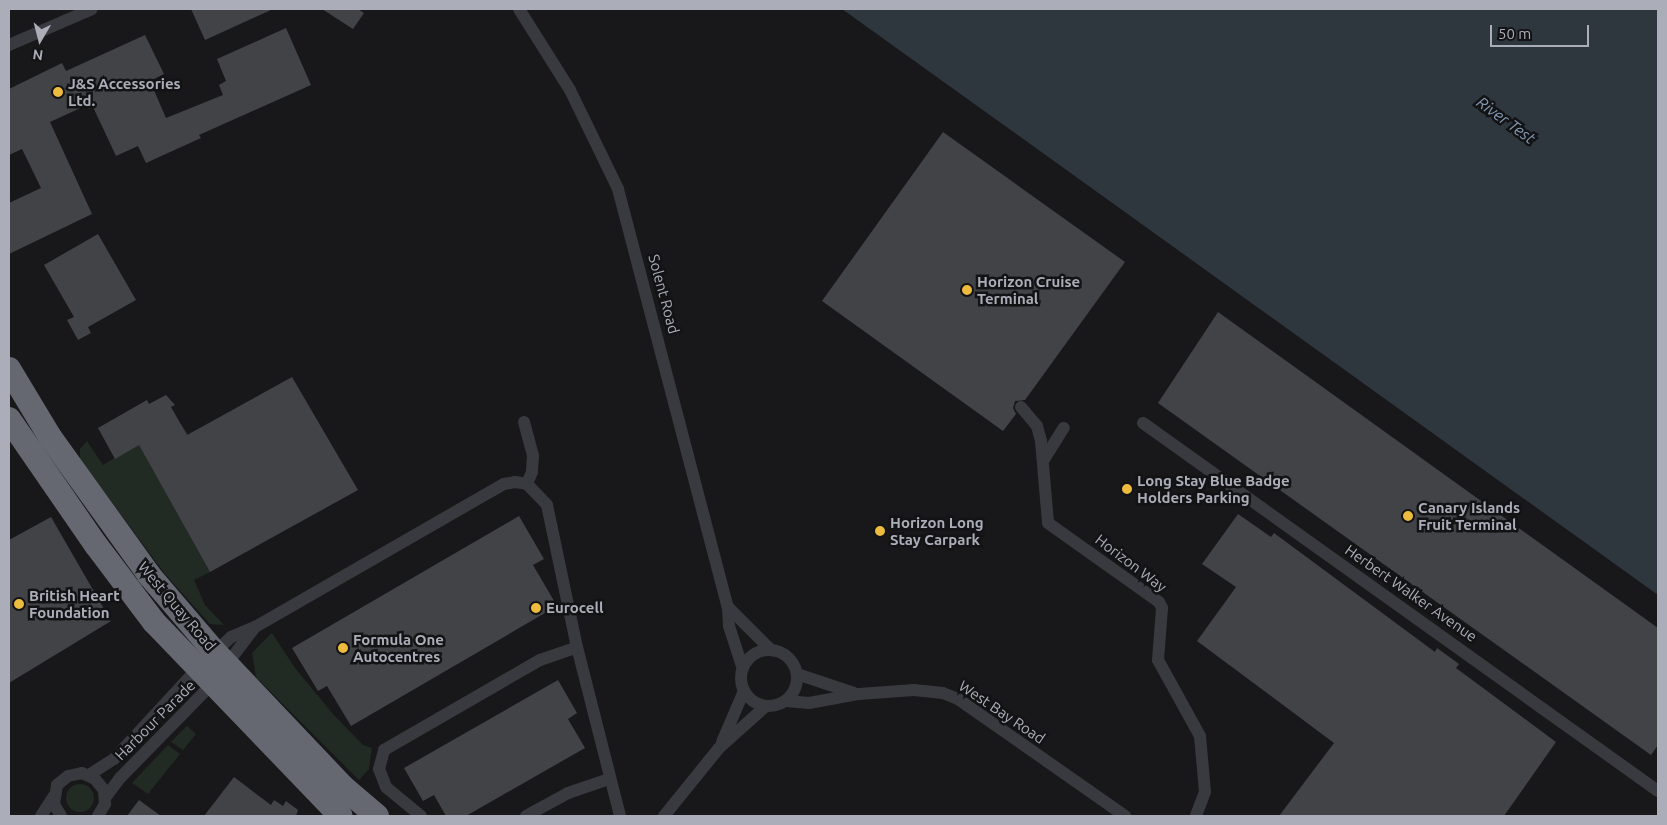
<!DOCTYPE html>
<style>
body{margin:0}
#map{position:relative;width:1667px;height:825px;overflow:hidden;background:#18181a;font-family:Ubuntu,sans-serif}
div>[style]{position:absolute}
.green>*{inset:0;background:#222a24}
.round{border-radius:50%}
.water>*{inset:0;background:#2e363e}
.building>*{inset:0;background:#424347}
.street>*{height:12px;margin:-6px;padding:0 6px;transform-origin:6px;border-radius:6px;background:#393a3f}
.street>.ring{margin:-6px;padding:0;box-sizing:content-box;background:none;border:12px solid #393a3f;border-radius:50%}
.highway>*{height:24px;margin:-12px;padding:0 12px;transform-origin:12px;border-radius:12px;background:#656870}
.dots>*{width:14px;height:14px;translate:-50% -50%;box-sizing:border-box;border:2px solid #131315;border-radius:50%}
span{translate:-50% -50%;white-space:nowrap;text-align:center;line-height:1.15;-webkit-text-stroke:5px #131315;paint-order:stroke}
.poi-label{font-size:15px;color:#abaeb9;font-weight:700}
.left{translate:0 -50%;text-align:left}
.street-label{font-size:15px;color:#abaeb9}
.water-label{font-size:16px;color:#839ab3;font-style:italic}
.frame{position:absolute;inset:0;border:10px solid #abaeb9;pointer-events:none}
.north{position:absolute;left:15px;top:15px;width:50px;height:50px;-webkit-text-stroke:4px #131315;paint-order:stroke;rotate:188deg;font-size:14px;font-weight:700;line-height:20px;text-align:center;color:#abaeb9}
.north::after{content:'';display:block;margin:auto;width:18px;height:22px;background:#abaeb9;clip-path:polygon(50% 0,100% 100%,50% 72%,0 100%)}
.scale{position:absolute;left:1490px;top:25px;width:99px;height:22px;box-sizing:border-box;border:2px solid #abaeb9;border-top:0;padding-left:6px;font-size:15px;line-height:18px;white-space:nowrap;color:#abaeb9;-webkit-text-stroke:4px #131315;paint-order:stroke}
</style>
<div id="map">
<div class="green">
<div style="clip-path:polygon(181px 424px,188px 434px,146px 457px,210px 572px,194px 580px,205px 605px,224px 625px,210px 624px,165px 574px,80px 459px,80px 449px,87px 441px,103px 465px,138px 443px,140px 447px)"></div>
<div style="clip-path:polygon(272px 633px,295px 668px,333px 714px,363px 745px,372px 748px,369px 769px,359px 780px,256px 677px,252px 653px)"></div>
<div style="clip-path:polygon(187px 726px,196px 734px,183px 750px,171px 742px)"></div>
<div style="clip-path:polygon(168px 745px,180px 754px,148px 794px,132px 783px)"></div>
<div class="round" style="left:66px;top:784px;width:28px;height:28px"></div>
</div>
<div class="water">
<div style="clip-path:polygon(842px 9px,1658px 9px,1658px 595px,1040px 151px)"></div>
</div>
<div class="building">
<div style="clip-path:polygon(191px 9px,273px 9px,205px 40px)"></div>
<div style="clip-path:polygon(322px 9px,358px 9px,364px 13px,353px 29px)"></div>
<div style="clip-path:polygon(286px 28px,311px 85px,199px 135px,201px 138px,146px 163px,138px 146px,116px 156px,93px 107px,89px 109px,87px 105px,50px 122px,92px 214px,9px 254px,9px 203px,41px 188px,22px 149px,9px 155px,9px 89px,62px 63px,66px 71px,145px 35px,164px 74px,150px 81px,166px 118px,223px 95px,219px 85px,226px 81px,217px 59px)"></div>
<div style="clip-path:polygon(943px 132px,1125px 262px,1025px 400px,1015px 401px,1013px 408px,1016px 414px,1003px 431px,822px 301px)"></div>
<div style="clip-path:polygon(98px 234px,136px 300px,88px 327px,91px 333px,78px 340px,67px 320px,74px 317px,44px 265px)"></div>
<div style="clip-path:polygon(1218px 312px,1658px 628px,1658px 745px,1651px 755px,1158px 403px)"></div>
<div style="clip-path:polygon(292px 377px,358px 490px,210px 572px,139px 445px,115px 459px,98px 428px,147px 400px,149px 404px,166px 395px,175px 405px,171px 407px,187px 435px)"></div>
<div style="clip-path:polygon(1238px 514px,1271px 537px,1274px 533px,1435px 652px,1437px 648px,1459px 664px,1456px 668px,1556px 742px,1504px 816px,1279px 816px,1334px 743px,1197px 641px,1236px 587px,1202px 564px)"></div>
<div style="clip-path:polygon(519px 516px,544px 559px,533px 565px,557px 606px,351px 726px,327px 686px,318px 691px,292px 648px)"></div>
<div style="clip-path:polygon(51px 517px,111px 621px,9px 683px,9px 540px)"></div>
<div style="clip-path:polygon(558px 680px,577px 713px,568px 719px,585px 748px,466px 816px,446px 816px,434px 795px,423px 801px,404px 768px)"></div>
<div style="clip-path:polygon(234px 777px,271px 805px,274px 800px,283px 806px,286px 801px,298px 810px,296px 816px,204px 816px)"></div>
<div style="clip-path:polygon(139px 800px,161px 816px,127px 816px)"></div>
</div>
<div class="street">
<div style="left:519px;top:9px;width:96px;rotate:57.8deg"></div>
<div style="left:570px;top:90px;width:110px;rotate:64.1deg"></div>
<div style="left:618px;top:189px;width:432px;rotate:75.3deg"></div>
<div style="left:728px;top:607px;width:19px;rotate:87deg"></div>
<div style="left:729px;top:626px;width:45px;rotate:72deg"></div>
<div style="left:9px;top:45px;width:90px;rotate:-23.4deg"></div>
<div style="left:1021px;top:407px;width:25px;rotate:50deg"></div>
<div style="left:1037px;top:426px;width:16px;rotate:75deg"></div>
<div style="left:1041px;top:441px;width:82px;rotate:85.1deg"></div>
<div style="left:1048px;top:523px;width:136px;rotate:35.4deg"></div>
<div style="left:1159px;top:602px;width:7px;rotate:63deg"></div>
<div style="left:1162px;top:608px;width:52px;rotate:94.4deg"></div>
<div style="left:1158px;top:660px;width:87px;rotate:61.1deg"></div>
<div style="left:1200px;top:736px;width:56px;rotate:84.9deg"></div>
<div style="left:1205px;top:792px;width:26px;rotate:111deg"></div>
<div style="left:524px;top:422px;width:35px;rotate:75deg"></div>
<div style="left:533px;top:456px;width:16px;rotate:94deg"></div>
<div style="left:532px;top:472px;width:13px;rotate:113deg"></div>
<div style="left:1143px;top:423px;width:633px;rotate:35.55deg"></div>
<div style="left:1043px;top:461px;width:39px;rotate:-58deg"></div>
<div style="left:728px;top:607px;width:61px;rotate:45deg"></div>
<div class="ring" style="left:741px;top:650px;width:44px;height:44px"></div>
<div style="left:797px;top:674px;width:60px;rotate:18.4deg"></div>
<div style="left:786px;top:701px;width:23px;rotate:5deg"></div>
<div style="left:809px;top:703px;width:51px;rotate:-10.2deg"></div>
<div style="left:859px;top:694px;width:55px;rotate:-4.2deg"></div>
<div style="left:914px;top:690px;width:29px;rotate:6deg"></div>
<div style="left:943px;top:693px;width:16px;rotate:22deg"></div>
<div style="left:958px;top:699px;width:204px;rotate:35deg"></div>
<div style="left:722px;top:742px;width:56px;rotate:-66.7deg"></div>
<div style="left:89px;top:775px;width:30px;rotate:-33deg"></div>
<div style="left:114px;top:759px;width:122px;rotate:-47.3deg"></div>
<div style="left:197px;top:669px;width:47px;rotate:-43.3deg"></div>
<div style="left:231px;top:637px;width:26px;rotate:-23deg"></div>
<div style="left:255px;top:627px;width:287px;rotate:-29.9deg"></div>
<div style="left:504px;top:484px;width:11px;rotate:-10deg"></div>
<div style="left:515px;top:482px;width:12px;rotate:9deg"></div>
<div style="left:527px;top:484px;width:29px;rotate:46deg"></div>
<div style="left:547px;top:505px;width:145px;rotate:78.1deg"></div>
<div style="left:577px;top:647px;width:174px;rotate:75.7deg"></div>
<div style="left:105px;top:798px;width:26px;rotate:-53deg"></div>
<div style="left:121px;top:777px;width:130px;rotate:-45.6deg"></div>
<div style="left:212px;top:684px;width:71px;rotate:-53deg"></div>
<div style="left:41px;top:816px;width:24px;rotate:-57deg"></div>
<div style="left:61px;top:816px;width:14px;rotate:-120deg"></div>
<div style="left:54px;top:804px;width:19px;rotate:-81deg"></div>
<div style="left:57px;top:785px;width:14px;rotate:-39deg"></div>
<div style="left:68px;top:776px;width:14px;rotate:-12deg"></div>
<div style="left:82px;top:773px;width:14px;rotate:25deg"></div>
<div style="left:95px;top:779px;width:14px;rotate:51deg"></div>
<div style="left:104px;top:790px;width:14px;rotate:86deg"></div>
<div style="left:105px;top:804px;width:14px;rotate:120deg"></div>
<div style="left:421px;top:816px;width:45px;rotate:-140.4deg"></div>
<div style="left:386px;top:787px;width:19px;rotate:-111deg"></div>
<div style="left:379px;top:769px;width:20px;rotate:-75deg"></div>
<div style="left:384px;top:750px;width:180px;rotate:-30deg"></div>
<div style="left:540px;top:660px;width:39px;rotate:-19deg"></div>
<div style="left:526px;top:816px;width:48px;rotate:-28.7deg"></div>
<div style="left:568px;top:793px;width:43px;rotate:-18.9deg"></div>
<div style="left:664px;top:816px;width:87px;rotate:-51deg"></div>
<div style="left:719px;top:748px;width:63px;rotate:-41.8deg"></div>
</div>
<div class="highway">
<div style="left:9px;top:369px;width:79px;rotate:58.9deg"></div>
<div style="left:50px;top:437px;width:170px;rotate:54.3deg"></div>
<div style="left:149px;top:575px;width:100px;rotate:49.5deg"></div>
<div style="left:214px;top:651px;width:186px;rotate:46.5deg"></div>
<div style="left:342px;top:786px;width:46px;rotate:40.6deg"></div>
<div style="left:9px;top:419px;width:153px;rotate:55.4deg"></div>
<div style="left:96px;top:545px;width:96px;rotate:53deg"></div>
<div style="left:154px;top:622px;width:269px;rotate:46.1deg"></div>
</div>
<div class="dots">
<div style="left:58px;top:92px;background:#edbc3e"></div>
<div style="left:967px;top:290px;background:#edbc3e"></div>
<div style="left:1127px;top:489px;background:#edbc3e"></div>
<div style="left:1408px;top:516px;background:#edbc3e"></div>
<div style="left:880px;top:531px;background:#edbc3e"></div>
<div style="left:19px;top:604px;background:#edbc3e"></div>
<div style="left:536px;top:608px;background:#edbc3e"></div>
<div style="left:343px;top:648px;background:#edbc3e"></div>
</div>
<div class="poi-label">
<span class="left" style="left:68px;top:92px">J&amp;S Accessories<br>Ltd.</span>
<span class="left" style="left:977px;top:290px">Horizon Cruise<br>Terminal</span>
<span class="left" style="left:1137px;top:489px">Long Stay Blue Badge<br>Holders Parking</span>
<span class="left" style="left:1418px;top:516px">Canary Islands<br>Fruit Terminal</span>
<span class="left" style="left:890px;top:531px">Horizon Long<br>Stay Carpark</span>
<span class="left" style="left:29px;top:604px">British Heart<br>Foundation</span>
<span class="left" style="left:546px;top:608px">Eurocell</span>
<span class="left" style="left:353px;top:648px">Formula One<br>Autocentres</span>
</div>
<div class="street-label">
<span style="left:664px;top:294px;rotate:75deg">Solent Road</span>
<span style="left:1131px;top:563px;rotate:37deg">Horizon Way</span>
<span style="left:1411px;top:593px;rotate:35deg">Herbert Walker Avenue</span>
<span style="left:177px;top:606px;rotate:50deg">West Quay Road</span>
<span style="left:1002px;top:712px;rotate:34deg">West Bay Road</span>
<span style="left:155px;top:720px;rotate:-45deg">Harbour Parade</span>
</div>
<div class="water-label">
<span style="left:1506px;top:120px;rotate:36deg">River Test</span>
</div>
<div class="frame"></div>
<div class="north">N</div>
<div class="scale">50 m</div>
</div>
